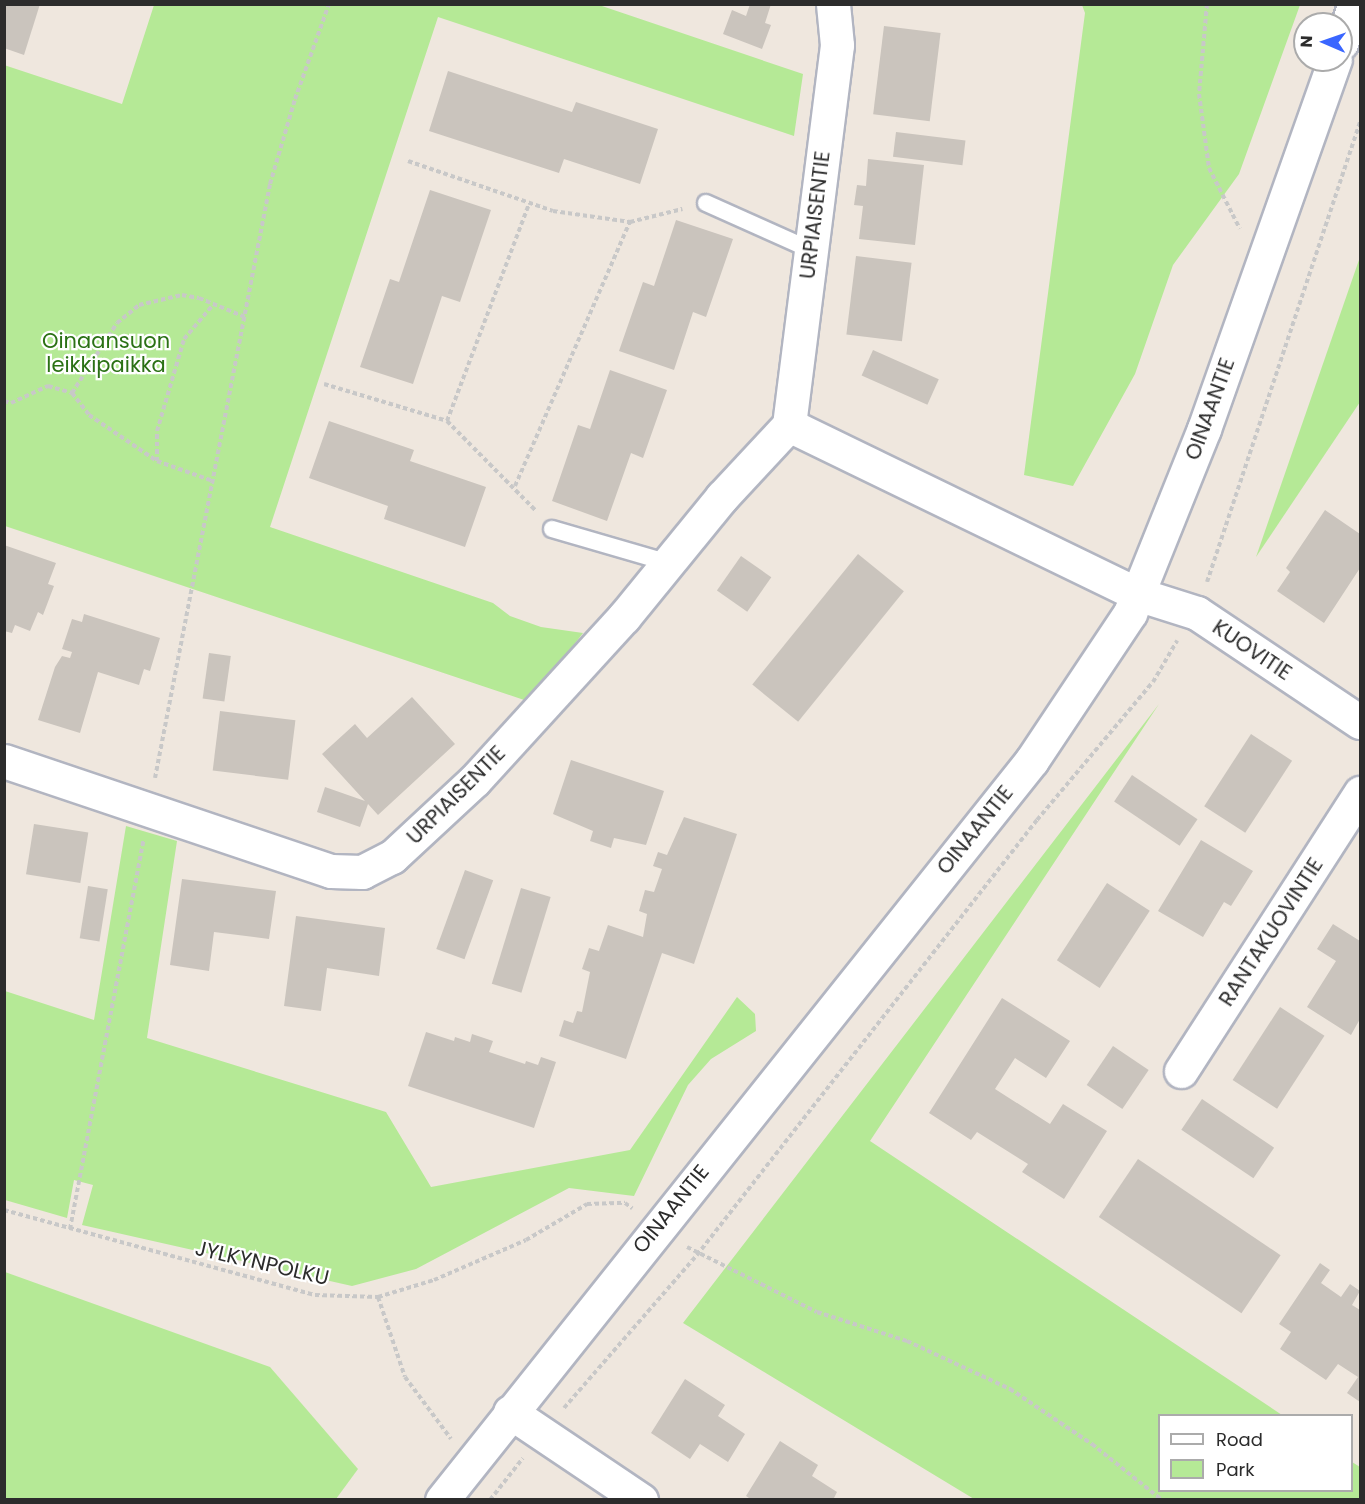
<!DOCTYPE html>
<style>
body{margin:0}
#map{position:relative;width:1365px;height:1504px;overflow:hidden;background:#efe7de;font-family:Poppins,sans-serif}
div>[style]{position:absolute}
.green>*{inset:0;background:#b5e996}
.building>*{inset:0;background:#cac4bd;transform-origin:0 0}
.path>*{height:4px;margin-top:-2px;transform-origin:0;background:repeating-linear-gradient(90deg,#c8c8c8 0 4.5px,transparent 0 7.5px)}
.roads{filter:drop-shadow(2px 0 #b2b5c1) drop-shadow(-2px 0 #b2b5c1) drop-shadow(0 2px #b2b5c1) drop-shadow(0 -2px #b2b5c1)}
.lane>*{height:16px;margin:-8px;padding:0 8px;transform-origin:8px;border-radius:8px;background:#fff}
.street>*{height:33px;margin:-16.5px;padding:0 16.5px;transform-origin:16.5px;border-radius:16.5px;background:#fff}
.secondary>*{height:33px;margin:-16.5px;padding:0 16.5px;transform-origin:16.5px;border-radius:16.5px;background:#fff}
span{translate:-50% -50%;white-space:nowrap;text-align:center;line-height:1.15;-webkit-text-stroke:4.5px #fff;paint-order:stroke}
.street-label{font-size:21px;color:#2c2c2c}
.park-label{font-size:21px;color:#2b7115}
.frame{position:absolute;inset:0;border:6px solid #2c2c2c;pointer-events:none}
.legend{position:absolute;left:1158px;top:1414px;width:195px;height:78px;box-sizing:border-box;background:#fff;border:2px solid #ababab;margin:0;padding:8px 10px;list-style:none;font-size:18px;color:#2c2c2c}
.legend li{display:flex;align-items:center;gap:12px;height:30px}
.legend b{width:30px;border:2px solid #ababab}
.north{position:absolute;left:1293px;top:12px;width:60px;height:60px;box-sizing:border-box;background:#fff;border:2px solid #ababab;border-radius:50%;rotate:272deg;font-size:16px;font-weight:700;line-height:24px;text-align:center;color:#2c2c2c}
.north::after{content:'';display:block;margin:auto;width:21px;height:27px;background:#3a66ff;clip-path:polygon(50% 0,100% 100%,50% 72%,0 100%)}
</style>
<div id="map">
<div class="green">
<div style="clip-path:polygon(596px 4px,803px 74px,794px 136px,438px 17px,270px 527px,493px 603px,510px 616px,541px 627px,583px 633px,530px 702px,5px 526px,4px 65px,122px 104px,154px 5px)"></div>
<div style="clip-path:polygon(1082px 5px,1300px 5px,1239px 174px,1173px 265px,1135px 374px,1073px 486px,1024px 475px,1085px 13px)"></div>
<div style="clip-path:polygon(1360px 257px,1360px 402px,1256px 557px)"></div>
<div style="clip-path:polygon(1159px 704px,870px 1141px,1282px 1415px,1160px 1416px,1160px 1490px,1352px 1490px,1352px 1462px,1360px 1467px,1360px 1499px,974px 1499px,683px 1323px)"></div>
<div style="clip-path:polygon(126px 826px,177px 841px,147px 1038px,386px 1112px,431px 1187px,630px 1150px,737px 997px,755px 1014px,756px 1031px,711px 1059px,688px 1085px,634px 1196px,569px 1188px,416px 1269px,352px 1286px,82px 1225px,93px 1185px,74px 1180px,67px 1218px,5px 1200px,5px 991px,94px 1020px)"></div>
<div style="clip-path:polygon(5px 1272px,270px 1367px,358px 1469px,336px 1499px,5px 1499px)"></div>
</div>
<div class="building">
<div style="clip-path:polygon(4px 4px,40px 4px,24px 55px,4px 48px)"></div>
<div style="clip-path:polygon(750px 4px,771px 4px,765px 23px,771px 25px,762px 49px,723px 34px,732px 10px,746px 16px)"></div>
<div style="left:884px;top:26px;width:57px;height:89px;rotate:7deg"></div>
<div style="clip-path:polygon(448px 71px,572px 112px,576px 102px,658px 129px,640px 184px,564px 159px,559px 173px,429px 131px)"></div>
<div style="left:896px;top:132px;width:70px;height:25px;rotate:7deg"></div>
<div style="clip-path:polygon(868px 159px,924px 165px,915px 245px,859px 239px,863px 206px,854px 205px,857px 185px,866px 186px)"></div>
<div style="clip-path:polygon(430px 190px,491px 210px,460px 302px,442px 296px,413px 384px,360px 367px,390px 279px,399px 282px)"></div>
<div style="clip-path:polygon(676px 220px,733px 239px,706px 317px,693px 312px,674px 370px,619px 351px,643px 282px,654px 286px)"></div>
<div style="left:856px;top:256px;width:56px;height:79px;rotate:7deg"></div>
<div style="left:873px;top:350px;width:72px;height:28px;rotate:24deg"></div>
<div style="clip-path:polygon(610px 370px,667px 390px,643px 458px,631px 453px,607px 521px,552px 501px,578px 425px,590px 429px)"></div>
<div style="clip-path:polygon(329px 421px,414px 450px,410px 461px,486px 487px,465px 547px,384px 519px,388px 506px,309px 478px)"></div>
<div style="clip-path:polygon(1325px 510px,1360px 534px,1360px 568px,1324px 623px,1277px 591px,1290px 572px,1286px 568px)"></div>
<div style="clip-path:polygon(4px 545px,56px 563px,48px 584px,54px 586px,43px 615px,38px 612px,30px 631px,15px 625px,12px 633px,4px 631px)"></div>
<div style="left:858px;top:554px;width:59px;height:168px;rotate:39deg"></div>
<div style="left:741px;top:556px;width:37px;height:42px;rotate:35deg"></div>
<div style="clip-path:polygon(84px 614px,160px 638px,150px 671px,144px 669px,139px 685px,98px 672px,80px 733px,38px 720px,55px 667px,62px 656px,70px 658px,72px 652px,62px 649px,72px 619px,82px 622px)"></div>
<div style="left:209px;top:653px;width:22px;height:46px;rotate:8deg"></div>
<div style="clip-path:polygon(412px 697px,455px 744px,378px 815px,368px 804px,360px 827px,317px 812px,325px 787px,365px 801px,322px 754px,355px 724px,367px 738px)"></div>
<div style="left:220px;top:711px;width:76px;height:60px;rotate:7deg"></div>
<div style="left:1251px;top:734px;width:49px;height:86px;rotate:33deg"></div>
<div style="clip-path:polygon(571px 760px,664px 791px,646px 845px,614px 838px,611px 848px,590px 841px,593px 831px,553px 814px)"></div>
<div style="left:1132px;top:775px;width:79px;height:32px;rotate:34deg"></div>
<div style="clip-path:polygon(684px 817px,737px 834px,694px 964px,662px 953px,626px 1059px,559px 1036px,564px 1020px,573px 1023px,577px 1011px,582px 1012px,590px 972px,582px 969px,589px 948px,599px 951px,608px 925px,643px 937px,647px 914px,639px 911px,645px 890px,654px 892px,662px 869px,653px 866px,658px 852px,667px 855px)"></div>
<div style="left:34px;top:824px;width:55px;height:51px;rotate:9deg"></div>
<div style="clip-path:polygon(1201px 840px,1253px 871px,1231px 906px,1224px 902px,1203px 937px,1158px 911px)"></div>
<div style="left:465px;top:870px;width:30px;height:84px;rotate:20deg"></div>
<div style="clip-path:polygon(182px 879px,276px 891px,269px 939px,214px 932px,209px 971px,170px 965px)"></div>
<div style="left:1107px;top:883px;width:51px;height:92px;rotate:33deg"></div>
<div style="left:88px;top:886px;width:20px;height:53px;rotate:9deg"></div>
<div style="left:521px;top:888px;width:31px;height:100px;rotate:17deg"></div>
<div style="clip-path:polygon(296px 916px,385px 928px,379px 976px,327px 968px,321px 1011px,284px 1006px)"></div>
<div style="clip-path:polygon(1333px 924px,1360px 941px,1360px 1019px,1351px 1035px,1307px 1007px,1336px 961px,1317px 949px)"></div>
<div style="clip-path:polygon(1002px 998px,1070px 1041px,1046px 1078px,1015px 1058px,995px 1089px,1050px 1124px,1063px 1104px,1107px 1131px,1064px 1199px,1022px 1172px,1028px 1164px,977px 1132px,971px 1140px,929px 1113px)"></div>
<div style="left:1280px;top:1007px;width:53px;height:87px;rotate:33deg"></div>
<div style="clip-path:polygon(426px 1032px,454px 1041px,455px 1037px,470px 1042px,472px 1034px,493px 1041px,489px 1052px,525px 1064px,526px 1061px,538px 1065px,541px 1057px,556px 1062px,534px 1128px,408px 1086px)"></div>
<div style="left:1113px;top:1046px;width:43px;height:47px;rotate:34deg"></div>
<div style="left:1202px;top:1099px;width:87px;height:37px;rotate:34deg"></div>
<div style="left:1138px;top:1159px;width:172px;height:70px;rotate:34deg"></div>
<div style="clip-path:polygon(1320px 1263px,1330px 1270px,1321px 1283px,1341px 1297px,1350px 1284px,1360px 1291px,1352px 1305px,1360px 1310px,1360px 1402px,1347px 1393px,1358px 1377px,1338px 1364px,1326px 1380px,1280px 1349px,1291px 1332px,1279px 1324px)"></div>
<div style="clip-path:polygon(685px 1379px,725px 1405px,718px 1416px,745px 1434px,728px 1462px,700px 1444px,690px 1459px,651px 1433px)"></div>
<div style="clip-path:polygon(780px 1441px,818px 1465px,812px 1476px,837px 1492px,833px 1500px,752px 1500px,746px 1496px)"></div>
</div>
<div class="path">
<div style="left:1207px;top:4px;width:90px;rotate:95.1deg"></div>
<div style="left:1199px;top:94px;width:75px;rotate:82.3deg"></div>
<div style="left:1209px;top:168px;width:68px;rotate:63.1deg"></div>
<div style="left:408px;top:161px;width:153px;rotate:19deg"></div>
<div style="left:553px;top:211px;width:78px;rotate:8.1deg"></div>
<div style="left:630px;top:222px;width:54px;rotate:-14deg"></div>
<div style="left:324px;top:384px;width:128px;rotate:16.7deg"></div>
<div style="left:447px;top:421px;width:127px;rotate:45.3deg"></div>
<div style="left:72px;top:393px;width:83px;rotate:-57.3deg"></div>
<div style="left:117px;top:323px;width:28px;rotate:-39deg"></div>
<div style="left:139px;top:305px;width:44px;rotate:-13.1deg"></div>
<div style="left:182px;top:295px;width:17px;rotate:10deg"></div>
<div style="left:199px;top:298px;width:50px;rotate:22.4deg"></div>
<div style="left:4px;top:401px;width:7px;rotate:16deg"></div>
<div style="left:11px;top:403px;width:41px;rotate:-24.7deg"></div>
<div style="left:48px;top:386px;width:25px;rotate:16deg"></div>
<div style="left:72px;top:393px;width:28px;rotate:52deg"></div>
<div style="left:89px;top:415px;width:82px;rotate:34.1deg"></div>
<div style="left:157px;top:461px;width:59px;rotate:19.7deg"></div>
<div style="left:447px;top:421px;width:232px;rotate:-69.3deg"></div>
<div style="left:157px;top:461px;width:30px;rotate:-90deg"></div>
<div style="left:157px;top:431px;width:96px;rotate:-73.6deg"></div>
<div style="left:184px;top:339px;width:43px;rotate:-49.7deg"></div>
<div style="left:515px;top:486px;width:288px;rotate:-66.5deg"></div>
<div style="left:1207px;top:582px;width:486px;rotate:-71.6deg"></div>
<div style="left:155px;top:778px;width:605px;rotate:-79.04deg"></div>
<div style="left:270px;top:184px;width:89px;rotate:-73.6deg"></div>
<div style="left:295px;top:99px;width:101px;rotate:-70.3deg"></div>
<div style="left:4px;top:1210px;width:322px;rotate:15.3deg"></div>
<div style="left:315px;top:1295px;width:63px;rotate:1.8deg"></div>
<div style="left:378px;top:1297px;width:59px;rotate:-16.9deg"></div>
<div style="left:434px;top:1280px;width:100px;rotate:-23.5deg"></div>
<div style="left:526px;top:1240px;width:71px;rotate:-30.5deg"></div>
<div style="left:587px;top:1204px;width:38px;rotate:-2deg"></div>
<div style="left:625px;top:1203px;width:9px;rotate:36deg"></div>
<div style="left:70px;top:1229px;width:395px;rotate:-79.3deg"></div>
<div style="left:687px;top:1247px;width:145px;rotate:26.6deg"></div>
<div style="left:817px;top:1312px;width:95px;rotate:17.9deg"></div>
<div style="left:907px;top:1341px;width:114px;rotate:25deg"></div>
<div style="left:1010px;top:1389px;width:99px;rotate:33.9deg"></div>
<div style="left:1092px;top:1444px;width:90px;rotate:38.7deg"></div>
<div style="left:378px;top:1297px;width:84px;rotate:71.4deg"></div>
<div style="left:405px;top:1377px;width:77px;rotate:53.4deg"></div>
<div style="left:564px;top:1408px;width:203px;rotate:-49deg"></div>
<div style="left:697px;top:1255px;width:552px;rotate:-51.99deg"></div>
<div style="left:1037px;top:820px;width:180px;rotate:-50deg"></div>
<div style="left:1153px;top:682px;width:48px;rotate:-59.7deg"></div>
<div style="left:490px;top:1500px;width:53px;rotate:-51.8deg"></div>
</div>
<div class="roads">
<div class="lane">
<div style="left:706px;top:203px;width:115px;rotate:24.1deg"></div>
<div style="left:552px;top:529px;width:122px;rotate:16.2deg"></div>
</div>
<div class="street">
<div style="left:789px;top:425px;width:387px;rotate:25.9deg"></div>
<div style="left:1137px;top:594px;width:63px;rotate:17.6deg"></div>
<div style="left:1197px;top:613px;width:196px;rotate:33.8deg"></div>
<div style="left:4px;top:761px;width:345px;rotate:18.6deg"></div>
<div style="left:331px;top:871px;width:31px;rotate:2deg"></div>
<div style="left:362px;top:872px;width:34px;rotate:-27deg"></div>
<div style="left:392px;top:857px;width:113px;rotate:-42.9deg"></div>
<div style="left:475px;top:780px;width:221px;rotate:-47.6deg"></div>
<div style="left:624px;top:617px;width:155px;rotate:-50.8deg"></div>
<div style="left:722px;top:497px;width:98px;rotate:-47.1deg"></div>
<div style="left:789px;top:425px;width:383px;rotate:-82.8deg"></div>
<div style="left:837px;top:45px;width:41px;rotate:-95.6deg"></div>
<div style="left:1181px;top:1071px;width:331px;rotate:-57.2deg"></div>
<div style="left:510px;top:1412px;width:158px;rotate:33.9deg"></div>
</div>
<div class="secondary">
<div style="left:1341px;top:43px;width:41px;rotate:-70.3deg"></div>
<div style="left:442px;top:1500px;width:946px;rotate:-51.43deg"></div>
<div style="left:1032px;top:760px;width:177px;rotate:-56.3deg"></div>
<div style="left:1130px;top:613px;width:198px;rotate:-68.1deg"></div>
<div style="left:1204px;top:429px;width:392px;rotate:-70.5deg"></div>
</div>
</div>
<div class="street-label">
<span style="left:815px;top:215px;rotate:-83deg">URPIAISENTIE</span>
<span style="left:1210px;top:409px;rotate:-70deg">OINAANTIE</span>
<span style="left:1252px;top:650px;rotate:34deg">KUOVITIE</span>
<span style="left:456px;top:795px;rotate:-45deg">URPIAISENTIE</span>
<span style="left:975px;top:830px;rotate:-51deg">OINAANTIE</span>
<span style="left:1271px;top:932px;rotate:-57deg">RANTAKUOVINTIE</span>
<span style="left:671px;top:1209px;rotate:-51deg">OINAANTIE</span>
<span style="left:262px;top:1263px;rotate:13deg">JYLKYNPOLKU</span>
</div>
<div class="park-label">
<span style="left:106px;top:353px">Oinaansuon<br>leikkipaikka</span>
</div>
<div class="frame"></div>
<ul class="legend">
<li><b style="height:8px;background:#fff"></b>Road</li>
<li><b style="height:16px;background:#b5e996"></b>Park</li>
</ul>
<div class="north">N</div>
</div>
